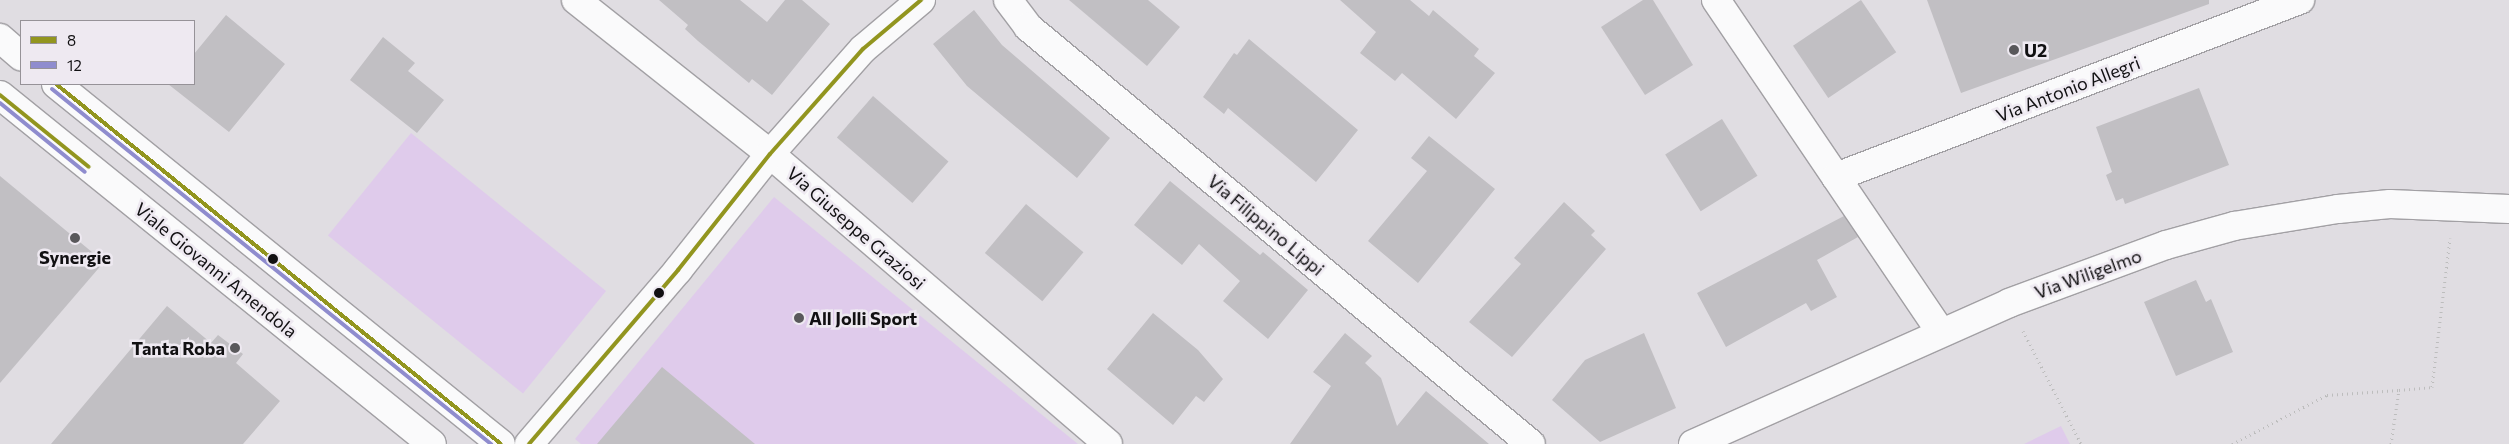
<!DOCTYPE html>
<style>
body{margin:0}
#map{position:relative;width:2509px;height:444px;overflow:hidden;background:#e0dde2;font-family:Commissioner,sans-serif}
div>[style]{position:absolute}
.green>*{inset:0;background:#dfcbeb;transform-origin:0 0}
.building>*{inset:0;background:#c1bfc3;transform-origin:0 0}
.path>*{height:3px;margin-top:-1.5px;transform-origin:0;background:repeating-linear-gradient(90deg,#bdbdbd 0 1px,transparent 0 5px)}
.roads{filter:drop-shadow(1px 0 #a2a0a4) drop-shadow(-1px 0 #a2a0a4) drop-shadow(0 1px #a2a0a4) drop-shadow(0 -1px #a2a0a4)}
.street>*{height:28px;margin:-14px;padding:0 14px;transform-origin:14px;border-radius:14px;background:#fafafb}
.secondary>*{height:28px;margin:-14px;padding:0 14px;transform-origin:14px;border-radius:14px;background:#fafafb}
.bus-1>*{height:4px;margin:-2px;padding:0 2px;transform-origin:2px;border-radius:2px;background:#92951f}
.bus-2>*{height:4px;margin:-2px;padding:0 2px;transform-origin:2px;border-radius:2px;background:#8f8cce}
.dots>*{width:14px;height:14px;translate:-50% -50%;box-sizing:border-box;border:2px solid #eee9f1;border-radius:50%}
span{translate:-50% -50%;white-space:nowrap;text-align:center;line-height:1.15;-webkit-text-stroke:5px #eee9f1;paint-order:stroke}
.poi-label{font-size:18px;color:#111012;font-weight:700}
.left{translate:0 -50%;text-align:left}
.right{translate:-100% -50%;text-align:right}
.street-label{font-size:18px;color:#111012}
.legend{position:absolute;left:20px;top:20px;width:175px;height:65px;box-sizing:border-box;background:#eee9f1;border:1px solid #969298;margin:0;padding:6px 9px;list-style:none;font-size:15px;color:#111012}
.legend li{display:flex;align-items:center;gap:10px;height:25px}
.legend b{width:25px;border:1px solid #969298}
</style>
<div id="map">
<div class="green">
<div style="left:411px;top:133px;width:251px;height:132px;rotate:39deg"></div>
<div style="clip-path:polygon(774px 197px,1078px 444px,581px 444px,575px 439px)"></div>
<div style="clip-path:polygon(2061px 426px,2070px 444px,2024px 444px)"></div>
</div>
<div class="building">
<div style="clip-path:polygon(659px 0,740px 0,767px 22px,785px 0,802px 0,830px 24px,772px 95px,752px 79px,749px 83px,698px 41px,685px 29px,688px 25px)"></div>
<div style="clip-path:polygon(1069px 0,1148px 0,1180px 27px,1147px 66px)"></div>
<div style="clip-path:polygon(1340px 0,1410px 0,1429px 16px,1433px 10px,1479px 49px,1474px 56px,1495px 73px,1456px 119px,1402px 73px,1395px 81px,1360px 53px,1376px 32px)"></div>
<div style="clip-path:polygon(1643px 0,1653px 0,1693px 65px,1645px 95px,1601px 27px)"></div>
<div style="left:1861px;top:0;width:63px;height:82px;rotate:56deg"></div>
<div style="clip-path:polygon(1927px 0,2209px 0,2209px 4px,1961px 93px)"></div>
<div style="clip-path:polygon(974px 10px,1002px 45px,1110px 138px,1077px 178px,967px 86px,933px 44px)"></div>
<div style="clip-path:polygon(226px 15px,285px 64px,229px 132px,168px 84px,194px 84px,194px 54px)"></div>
<div style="clip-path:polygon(383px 37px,415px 63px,408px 71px,444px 100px,417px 133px,350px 80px)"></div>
<div style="clip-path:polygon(1249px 39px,1358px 130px,1316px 182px,1228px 108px,1224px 114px,1203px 97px,1234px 53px,1237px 55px)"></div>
<div style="clip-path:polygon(2199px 88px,2229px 165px,2125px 204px,2123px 198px,2116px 201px,2106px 175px,2112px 172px,2096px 127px)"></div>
<div style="left:873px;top:96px;width:100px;height:55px;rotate:41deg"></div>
<div style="left:1722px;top:119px;width:67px;height:67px;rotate:58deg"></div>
<div style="clip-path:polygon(1429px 136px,1495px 189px,1418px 283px,1368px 241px,1427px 171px,1411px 158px)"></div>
<div style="clip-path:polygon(0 176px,104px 262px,0 383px)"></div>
<div style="clip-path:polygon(1170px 181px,1260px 255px,1263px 252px,1308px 290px,1268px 339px,1223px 301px,1240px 281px,1199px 244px,1182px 265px,1134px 225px)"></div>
<div style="clip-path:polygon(1564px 202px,1595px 231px,1591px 235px,1606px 249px,1512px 357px,1469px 322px,1521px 264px,1514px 258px)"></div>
<div style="left:1026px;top:204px;width:75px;height:64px;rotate:40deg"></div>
<div style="clip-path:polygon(1844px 216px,1858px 237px,1817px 260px,1837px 297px,1811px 311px,1806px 303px,1726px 347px,1697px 293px)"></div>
<div style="clip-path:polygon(2196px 280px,2206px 302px,2211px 299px,2233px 352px,2176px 376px,2144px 302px)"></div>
<div style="clip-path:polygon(167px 306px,211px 343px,218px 335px,243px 354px,236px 363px,280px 401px,243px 444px,51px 444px)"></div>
<div style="clip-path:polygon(1153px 313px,1198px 350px,1223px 379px,1204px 402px,1196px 396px,1173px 425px,1107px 369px)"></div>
<div style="clip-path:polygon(1345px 333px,1372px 356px,1365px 363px,1381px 378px,1397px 426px,1426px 391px,1489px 444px,1290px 444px,1331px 386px,1313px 372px)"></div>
<div style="clip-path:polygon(1644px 333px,1676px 408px,1600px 442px,1552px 400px,1585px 360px)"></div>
<div style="clip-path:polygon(662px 367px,755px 444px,597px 444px)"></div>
</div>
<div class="path">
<div style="left:2023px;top:331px;width:127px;rotate:62.8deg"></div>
<div style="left:2232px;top:444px;width:107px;rotate:-27.3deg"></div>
<div style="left:2327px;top:395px;width:72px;rotate:-4deg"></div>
<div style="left:2391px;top:444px;width:55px;rotate:-81.6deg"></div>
<div style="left:2399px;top:390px;width:33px;rotate:-5deg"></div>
<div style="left:2432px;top:387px;width:150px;rotate:-83.1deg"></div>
</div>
<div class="roads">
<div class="street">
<div style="left:576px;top:0;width:248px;rotate:38.4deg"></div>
<div style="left:770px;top:154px;width:445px;rotate:40.6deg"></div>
<div style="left:1008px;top:0;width:34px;rotate:53deg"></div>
<div style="left:1028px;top:27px;width:653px;rotate:39.66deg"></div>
<div style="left:1716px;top:0;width:401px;rotate:55.9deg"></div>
<div style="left:1836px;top:177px;width:497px;rotate:-20.9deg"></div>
<div style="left:529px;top:444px;width:229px;rotate:-49.4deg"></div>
<div style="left:678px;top:270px;width:148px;rotate:-51.6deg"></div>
<div style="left:770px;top:154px;width:140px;rotate:-48.5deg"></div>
<div style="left:863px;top:49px;width:76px;rotate:-40.2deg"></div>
<div style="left:1693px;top:444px;width:346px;rotate:-24deg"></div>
<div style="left:2009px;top:303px;width:167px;rotate:-20.3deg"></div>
<div style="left:2166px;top:245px;width:71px;rotate:-15.6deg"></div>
<div style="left:2234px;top:226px;width:105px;rotate:-9.3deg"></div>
<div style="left:2338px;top:209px;width:52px;rotate:-5.5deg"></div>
<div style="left:2390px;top:204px;width:119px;rotate:2.4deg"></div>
</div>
<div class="secondary">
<div style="left:0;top:38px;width:28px;rotate:41deg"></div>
<div style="left:56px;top:84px;width:572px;rotate:38.97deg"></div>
<div style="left:0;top:95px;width:555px;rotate:38.93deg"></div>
</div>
</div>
<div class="bus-1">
<div style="left:56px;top:84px;width:572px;rotate:38.97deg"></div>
<div style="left:0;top:95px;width:114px;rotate:39deg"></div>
<div style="left:529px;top:444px;width:229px;rotate:-49.4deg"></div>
<div style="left:678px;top:270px;width:148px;rotate:-51.6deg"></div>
<div style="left:770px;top:154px;width:140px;rotate:-48.5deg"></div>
<div style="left:863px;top:49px;width:76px;rotate:-40.2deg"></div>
</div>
<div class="bus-2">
<div style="left:52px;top:89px;width:565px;rotate:38.96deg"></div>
<div style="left:0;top:103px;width:109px;rotate:39.1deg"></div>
</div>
<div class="dots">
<div style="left:2014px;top:50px;background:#59585b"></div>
<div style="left:75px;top:238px;background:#59585b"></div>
<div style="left:273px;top:259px;background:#111012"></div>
<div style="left:659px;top:293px;background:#111012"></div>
<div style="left:799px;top:318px;background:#59585b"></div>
<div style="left:235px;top:348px;background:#59585b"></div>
</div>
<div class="poi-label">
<span class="left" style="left:2024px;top:50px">U2</span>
<span style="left:75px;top:257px">Synergie</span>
<span class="left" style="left:809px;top:318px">All Jolli Sport</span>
<span class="right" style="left:225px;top:348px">Tanta Roba</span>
</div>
<div class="street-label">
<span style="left:2068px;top:89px;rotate:-21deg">Via Antonio Allegri</span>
<span style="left:1266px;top:225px;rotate:40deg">Via Filippino Lippi</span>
<span style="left:856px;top:228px;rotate:41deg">Via Giuseppe Graziosi</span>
<span style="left:216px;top:270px;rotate:39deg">Viale Giovanni Amendola</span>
<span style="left:2088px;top:274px;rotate:-20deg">Via Wiligelmo</span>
</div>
<ul class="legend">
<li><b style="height:6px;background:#92951f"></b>8</li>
<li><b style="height:6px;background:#8f8cce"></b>12</li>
</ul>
</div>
